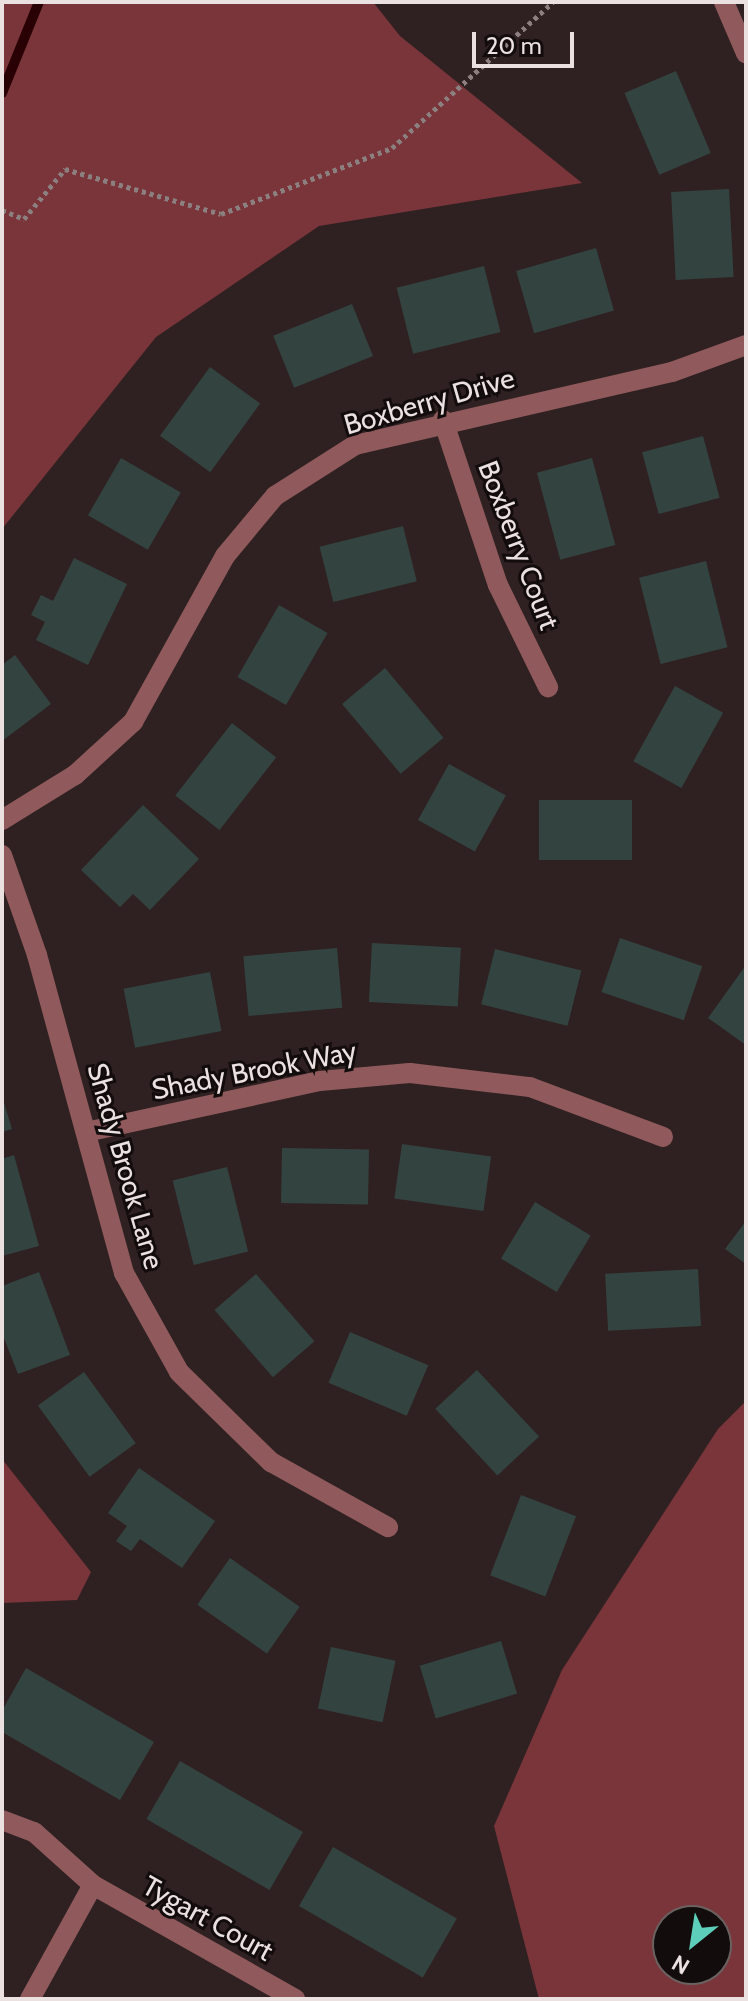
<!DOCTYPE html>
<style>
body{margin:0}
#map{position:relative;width:748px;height:2001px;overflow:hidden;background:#2f2121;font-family:Cabin,sans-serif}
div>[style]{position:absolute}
.forest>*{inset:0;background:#7a353a}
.stream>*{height:10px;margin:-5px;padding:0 5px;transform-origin:5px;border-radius:5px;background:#290004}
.building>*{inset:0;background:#334440;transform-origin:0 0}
.path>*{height:5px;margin-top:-2.5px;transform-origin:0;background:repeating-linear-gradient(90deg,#8b7f7f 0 4px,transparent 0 8px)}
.minor>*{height:20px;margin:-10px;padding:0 10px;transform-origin:10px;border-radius:10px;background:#905a5c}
span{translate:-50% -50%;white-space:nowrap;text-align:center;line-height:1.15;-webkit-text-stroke:6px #130c0c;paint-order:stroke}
.street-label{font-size:28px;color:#ece1e1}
.frame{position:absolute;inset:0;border:4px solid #ece1e1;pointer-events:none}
.north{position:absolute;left:652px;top:1905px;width:80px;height:80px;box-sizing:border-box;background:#130c0c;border:2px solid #6a6161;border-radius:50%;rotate:210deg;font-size:22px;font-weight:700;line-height:32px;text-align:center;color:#ece1e1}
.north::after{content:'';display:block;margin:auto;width:28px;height:36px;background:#5dceb9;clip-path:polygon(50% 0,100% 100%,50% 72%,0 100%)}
.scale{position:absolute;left:472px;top:32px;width:102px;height:36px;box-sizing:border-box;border:4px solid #ece1e1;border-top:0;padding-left:10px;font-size:24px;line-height:28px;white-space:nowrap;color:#ece1e1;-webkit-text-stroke:6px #130c0c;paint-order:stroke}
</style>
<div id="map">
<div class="forest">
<div style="clip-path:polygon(2px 2px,373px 2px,400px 36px,582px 183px,319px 226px,156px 337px,2px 529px)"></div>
<div style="clip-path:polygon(evenodd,746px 1401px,746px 1999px,539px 1999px,494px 1826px,562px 1670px,718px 1429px,746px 1401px,668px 1921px,716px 1921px,716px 1969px,668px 1969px,668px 1921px)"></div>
<div style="clip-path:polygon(2px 1459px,91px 1572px,77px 1600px,2px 1603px)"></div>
</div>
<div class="stream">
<div style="left:2px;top:93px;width:98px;rotate:-67.9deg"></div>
</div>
<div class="building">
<div style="left:676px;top:71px;width:89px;height:56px;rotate:67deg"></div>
<div style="left:729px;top:189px;width:88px;height:58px;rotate:87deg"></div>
<div style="left:596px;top:248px;width:65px;height:83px;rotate:74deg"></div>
<div style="left:484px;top:266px;width:68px;height:90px;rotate:76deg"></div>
<div style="left:352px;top:304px;width:56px;height:85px;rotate:68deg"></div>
<div style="left:210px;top:367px;width:62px;height:85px;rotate:36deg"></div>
<div style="left:703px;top:436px;width:64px;height:63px;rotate:75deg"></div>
<div style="left:121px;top:458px;width:69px;height:66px;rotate:30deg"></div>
<div style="left:592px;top:458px;width:90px;height:57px;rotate:75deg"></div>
<div style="left:403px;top:526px;width:57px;height:86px;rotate:76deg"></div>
<div style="clip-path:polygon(74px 558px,127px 584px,88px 665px,36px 640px,45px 622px,31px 615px,41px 595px,53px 601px)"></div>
<div style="left:706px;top:561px;width:89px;height:69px;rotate:76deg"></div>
<div style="left:279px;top:605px;width:56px;height:83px;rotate:30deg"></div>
<div style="clip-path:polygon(15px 655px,51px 704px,2px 741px,2px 665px)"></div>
<div style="left:385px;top:668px;width:91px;height:56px;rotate:50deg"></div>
<div style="left:675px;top:686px;width:55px;height:86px;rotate:29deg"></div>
<div style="left:232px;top:723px;width:56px;height:92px;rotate:38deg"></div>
<div style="left:449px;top:764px;width:65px;height:64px;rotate:29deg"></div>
<div style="left:539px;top:800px;width:93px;height:60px"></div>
<div style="clip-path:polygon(143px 805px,199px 859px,150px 910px,133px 894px,120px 907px,81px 870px)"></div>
<div style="left:620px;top:938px;width:87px;height:57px;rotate:19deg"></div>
<div style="left:372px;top:943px;width:89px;height:59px;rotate:3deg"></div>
<div style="left:337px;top:948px;width:60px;height:94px;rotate:85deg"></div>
<div style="left:495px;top:949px;width:89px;height:57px;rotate:14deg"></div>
<div style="clip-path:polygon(746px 965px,746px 1045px,708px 1018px)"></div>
<div style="left:210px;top:972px;width:60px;height:88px;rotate:79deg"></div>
<div style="clip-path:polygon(2px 1096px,12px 1129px,2px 1132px)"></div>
<div style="left:402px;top:1144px;width:90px;height:55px;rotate:8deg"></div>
<div style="left:282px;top:1148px;width:87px;height:55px;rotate:1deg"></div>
<div style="clip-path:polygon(14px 1155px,39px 1246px,2px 1256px,2px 1159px)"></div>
<div style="left:227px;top:1167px;width:87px;height:56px;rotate:76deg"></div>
<div style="left:535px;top:1202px;width:65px;height:66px;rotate:31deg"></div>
<div style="clip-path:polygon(746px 1221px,746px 1264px,725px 1249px)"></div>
<div style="left:698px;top:1269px;width:57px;height:93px;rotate:87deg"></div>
<div style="clip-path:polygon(39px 1272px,70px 1355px,18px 1374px,2px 1333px,2px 1286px)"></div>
<div style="left:256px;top:1274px;width:89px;height:55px;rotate:49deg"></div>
<div style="left:350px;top:1332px;width:85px;height:55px;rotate:23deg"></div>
<div style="left:477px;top:1370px;width:91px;height:57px;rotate:47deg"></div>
<div style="left:84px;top:1372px;width:88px;height:57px;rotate:54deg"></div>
<div style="clip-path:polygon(139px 1468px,215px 1521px,182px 1568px,140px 1539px,131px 1551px,116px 1541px,127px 1526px,108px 1513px)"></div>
<div style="left:521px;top:1495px;width:59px;height:86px;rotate:21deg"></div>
<div style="left:230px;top:1558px;width:85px;height:57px;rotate:35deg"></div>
<div style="left:501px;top:1641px;width:55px;height:85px;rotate:73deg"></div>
<div style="left:331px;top:1647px;width:66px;height:63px;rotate:12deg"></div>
<div style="clip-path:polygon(26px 1668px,154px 1742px,120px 1800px,2px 1732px,2px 1711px)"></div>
<div style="left:180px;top:1761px;width:142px;height:67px;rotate:30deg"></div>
<div style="left:333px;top:1847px;width:143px;height:68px;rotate:30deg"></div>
</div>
<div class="path">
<div style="left:2px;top:210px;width:24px;rotate:22deg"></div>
<div style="left:24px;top:219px;width:65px;rotate:-50.6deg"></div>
<div style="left:65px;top:169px;width:162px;rotate:16.1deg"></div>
<div style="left:221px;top:214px;width:183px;rotate:-21.1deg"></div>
<div style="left:392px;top:148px;width:217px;rotate:-42.2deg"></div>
</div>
<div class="minor">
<div style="left:724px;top:2px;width:56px;rotate:66.7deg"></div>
<div style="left:443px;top:420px;width:174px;rotate:71.6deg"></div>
<div style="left:498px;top:585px;width:114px;rotate:63.9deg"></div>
<div style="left:2px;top:820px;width:86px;rotate:-31.7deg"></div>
<div style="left:75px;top:775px;width:79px;rotate:-42.4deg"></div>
<div style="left:133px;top:722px;width:190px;rotate:-61deg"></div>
<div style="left:225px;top:556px;width:78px;rotate:-50.2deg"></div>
<div style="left:275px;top:496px;width:95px;rotate:-32.5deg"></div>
<div style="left:355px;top:445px;width:325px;rotate:-13deg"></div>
<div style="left:672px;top:372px;width:79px;rotate:-20deg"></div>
<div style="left:2px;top:855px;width:106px;rotate:70.7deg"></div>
<div style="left:37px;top:955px;width:330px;rotate:74.7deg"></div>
<div style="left:124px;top:1273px;width:113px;rotate:60.9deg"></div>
<div style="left:179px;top:1372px;width:129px;rotate:44.4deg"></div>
<div style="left:271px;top:1462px;width:134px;rotate:29.1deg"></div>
<div style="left:86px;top:1132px;width:239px;rotate:-12.3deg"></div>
<div style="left:320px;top:1081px;width:90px;rotate:-5.1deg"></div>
<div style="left:410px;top:1073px;width:121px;rotate:6.7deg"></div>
<div style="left:530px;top:1087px;width:142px;rotate:20.6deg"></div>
<div style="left:2px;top:1820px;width:34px;rotate:21deg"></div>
<div style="left:34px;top:1832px;width:79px;rotate:41.9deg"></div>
<div style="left:30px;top:1999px;width:130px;rotate:-61.1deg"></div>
<div style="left:93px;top:1885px;width:232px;rotate:29.4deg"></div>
</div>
<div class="street-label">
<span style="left:429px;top:401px;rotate:-16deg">Boxberry Drive</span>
<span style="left:519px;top:545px;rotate:69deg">Boxberry Court</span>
<span style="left:254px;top:1070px;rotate:-11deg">Shady Brook Way</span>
<span style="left:126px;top:1166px;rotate:74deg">Shady Brook Lane</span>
<span style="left:208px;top:1918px;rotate:29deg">Tygart Court</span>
</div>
<div class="frame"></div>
<div class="north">N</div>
<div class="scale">20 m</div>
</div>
